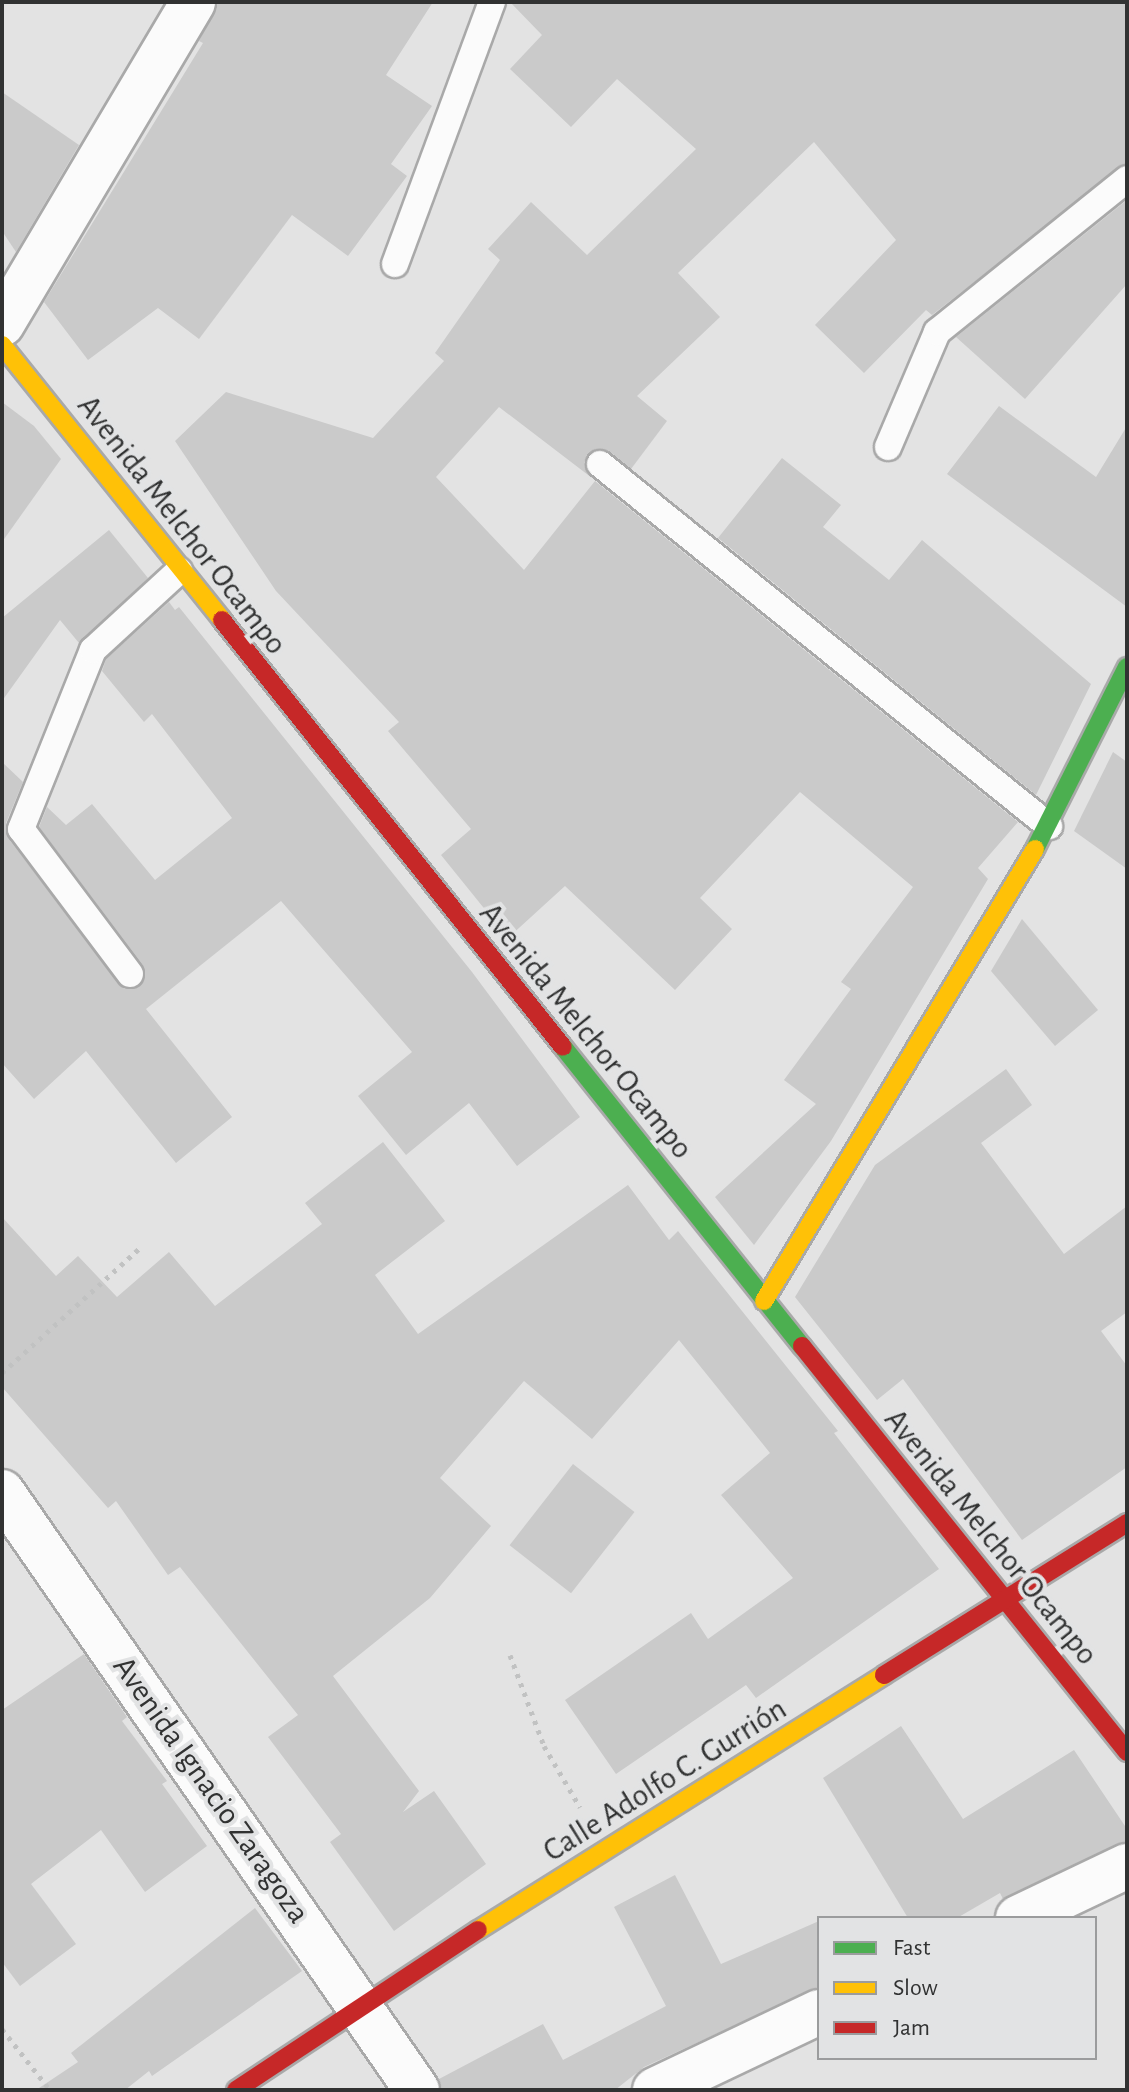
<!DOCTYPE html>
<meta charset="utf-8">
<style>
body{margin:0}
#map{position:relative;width:1129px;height:2092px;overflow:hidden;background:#e3e3e3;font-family:"Alegreya Sans",sans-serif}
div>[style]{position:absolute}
.building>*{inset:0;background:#cacaca;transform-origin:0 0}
.path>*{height:5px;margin-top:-2.5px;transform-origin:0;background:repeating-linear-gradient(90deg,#c1c2c2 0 4px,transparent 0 10px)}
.roads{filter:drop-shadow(2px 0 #a9a9a9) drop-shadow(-2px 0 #a9a9a9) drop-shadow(0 2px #a9a9a9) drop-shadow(0 -2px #a9a9a9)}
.lane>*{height:26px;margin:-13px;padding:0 13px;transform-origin:13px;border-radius:13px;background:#fbfbfb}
.street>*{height:44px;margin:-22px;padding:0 22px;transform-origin:22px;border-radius:22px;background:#fbfbfb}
.fast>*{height:18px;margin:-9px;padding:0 9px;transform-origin:9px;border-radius:9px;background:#4caf50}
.slow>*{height:18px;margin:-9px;padding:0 9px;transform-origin:9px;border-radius:9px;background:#ffc107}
.jam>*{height:18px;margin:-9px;padding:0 9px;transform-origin:9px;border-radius:9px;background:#c62828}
span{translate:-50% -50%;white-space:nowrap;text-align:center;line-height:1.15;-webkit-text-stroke:8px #e2e3e4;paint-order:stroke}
.street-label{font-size:32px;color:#313232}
.frame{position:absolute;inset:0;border:4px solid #313232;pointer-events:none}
.legend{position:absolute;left:817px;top:1916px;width:280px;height:144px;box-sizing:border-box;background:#e2e3e4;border:2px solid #9b9c9d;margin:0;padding:10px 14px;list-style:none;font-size:24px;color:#313232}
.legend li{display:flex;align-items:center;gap:16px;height:40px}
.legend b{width:40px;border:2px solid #9b9c9d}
</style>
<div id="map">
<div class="building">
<div style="clip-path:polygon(218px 2px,433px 2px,386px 75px,432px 106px,391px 164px,407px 176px,348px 256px,292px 215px,199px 339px,158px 308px,88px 360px,44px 302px,203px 43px,199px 41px)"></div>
<div style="clip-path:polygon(510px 2px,1127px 2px,1127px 163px,932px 315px,926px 310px,864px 373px,815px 325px,896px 240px,814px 142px,678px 273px,720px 317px,637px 396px,667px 421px,631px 469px,609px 451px,595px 449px,584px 462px,592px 478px,499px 407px,436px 477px,524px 570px,595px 481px,1018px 822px,978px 868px,988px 879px,831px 1141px,754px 1245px,715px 1197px,816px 1104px,784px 1080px,851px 989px,841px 982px,913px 887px,800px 792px,700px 898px,732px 929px,675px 990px,565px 886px,508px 938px,441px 855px,471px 829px,388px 731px,399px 722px,276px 591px,175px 441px,226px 392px,373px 438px,444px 361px,435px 353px,500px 260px,488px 249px,531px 202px,587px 255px,696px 149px,617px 79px,571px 127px,510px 69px,542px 35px)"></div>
<div style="clip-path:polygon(2px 92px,79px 145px,16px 252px,2px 231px)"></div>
<div style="clip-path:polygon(1127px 200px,1127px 284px,1025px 399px,956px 337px)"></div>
<div style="clip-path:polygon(2px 402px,34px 426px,61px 459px,2px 542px)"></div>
<div style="clip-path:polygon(999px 406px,1096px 477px,1127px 426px,1127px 607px,947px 474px)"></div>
<div style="clip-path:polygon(782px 458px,841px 505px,823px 527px,889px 580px,922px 540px,1091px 684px,1036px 795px,718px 538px)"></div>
<div style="clip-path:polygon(109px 530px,148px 578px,79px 643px,60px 620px,2px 701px,2px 618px)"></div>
<div style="clip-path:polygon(169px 602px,175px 610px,179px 607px,472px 972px,580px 1117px,517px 1166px,469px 1103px,406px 1155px,358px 1096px,412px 1052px,281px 901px,146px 1009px,232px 1117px,176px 1163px,86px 1051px,34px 1099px,2px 1063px,2px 762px,23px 782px,6px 823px,8px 838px,124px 989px,140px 986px,143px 965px,39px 827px,47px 807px,66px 825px,92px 804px,155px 880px,232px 818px,152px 714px,144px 722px,102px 671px,106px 659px)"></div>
<div style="clip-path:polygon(1113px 752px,1127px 762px,1127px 869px,1074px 831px)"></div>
<div style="clip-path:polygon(1022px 919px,1098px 1010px,1055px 1046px,991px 971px)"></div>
<div style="clip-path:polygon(1006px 1069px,1032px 1105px,981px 1143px,1064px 1254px,1127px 1206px,1127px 1312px,1101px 1331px,1127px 1366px,1127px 1467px,1022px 1540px,903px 1379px,877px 1400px,795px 1297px,875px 1165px)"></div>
<div style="clip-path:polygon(383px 1142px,445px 1221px,375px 1275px,418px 1334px,628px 1185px,669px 1240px,678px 1231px,838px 1431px,834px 1433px,939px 1569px,756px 1698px,746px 1685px,616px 1774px,565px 1700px,691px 1613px,708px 1639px,793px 1578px,721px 1495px,770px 1453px,679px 1340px,592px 1439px,524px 1381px,440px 1478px,491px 1526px,430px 1598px,333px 1676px,419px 1791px,403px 1812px,434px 1791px,486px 1864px,394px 1931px,330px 1842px,341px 1834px,268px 1737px,298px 1715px,180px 1567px,168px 1575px,116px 1501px,108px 1508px,2px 1387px,2px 1217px,56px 1276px,78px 1256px,117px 1297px,169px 1252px,215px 1306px,322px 1224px,305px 1203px)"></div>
<div style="left:573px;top:1464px;width:78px;height:103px;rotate:38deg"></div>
<div style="clip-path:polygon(84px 1654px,127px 1717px,122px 1721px,167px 1781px,162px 1784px,207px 1846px,145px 1892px,101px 1830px,31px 1884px,76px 1944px,20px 1986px,2px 1962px,2px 1710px)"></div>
<div style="clip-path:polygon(901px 1726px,963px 1819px,1074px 1750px,1127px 1829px,1127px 1841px,1003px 1899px,1000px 1893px,957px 1918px,908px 1918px,823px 1778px)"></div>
<div style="clip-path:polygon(675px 1875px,721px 1964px,819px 1921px,819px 1987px,644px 2067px,615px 2090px,442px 2090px,439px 2079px,543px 2024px,563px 2060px,666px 2006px,614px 1907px)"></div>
<div style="clip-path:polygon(255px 1908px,302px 1971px,152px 2076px,149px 2071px,125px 2090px,36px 2090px,78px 2062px,71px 2053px)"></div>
</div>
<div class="path">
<div style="left:2px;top:1373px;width:188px;rotate:-42.2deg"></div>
<div style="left:510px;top:1655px;width:97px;rotate:69.5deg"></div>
<div style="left:544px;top:1746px;width:71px;rotate:59.5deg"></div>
<div style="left:2px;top:2029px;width:78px;rotate:51.8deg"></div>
</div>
<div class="roads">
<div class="lane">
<div style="left:395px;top:264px;width:279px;rotate:-69.7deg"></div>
<div style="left:888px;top:447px;width:125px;rotate:-66.9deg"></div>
<div style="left:937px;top:332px;width:244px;rotate:-38.8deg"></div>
<div style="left:600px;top:464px;width:577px;rotate:38.88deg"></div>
<div style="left:130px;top:974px;width:181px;rotate:-126.9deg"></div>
<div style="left:21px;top:829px;width:193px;rotate:-68.1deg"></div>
<div style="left:93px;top:650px;width:117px;rotate:-42.6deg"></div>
</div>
<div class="street">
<div style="left:2px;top:324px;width:374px;rotate:-59.3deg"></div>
<div style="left:2px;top:1492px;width:728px;rotate:55.24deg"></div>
<div style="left:1018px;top:1918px;width:121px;rotate:-25.5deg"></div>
<div style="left:655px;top:2090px;width:182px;rotate:-25.4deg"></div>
</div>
<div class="fast">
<div style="left:1035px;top:849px;width:204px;rotate:-63.2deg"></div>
<div style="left:563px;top:1047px;width:383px;rotate:51.4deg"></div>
</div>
<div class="slow">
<div style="left:2px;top:345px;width:352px;rotate:51.3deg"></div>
<div style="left:764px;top:1301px;width:527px;rotate:-59.05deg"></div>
<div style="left:478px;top:1930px;width:479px;rotate:-32.1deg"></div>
</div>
<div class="jam">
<div style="left:222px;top:620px;width:546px;rotate:51.39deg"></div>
<div style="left:802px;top:1346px;width:520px;rotate:51.32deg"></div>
<div style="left:884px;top:1675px;width:287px;rotate:-32deg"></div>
<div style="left:236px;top:2090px;width:290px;rotate:-33.5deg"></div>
</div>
</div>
<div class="street-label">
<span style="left:182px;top:525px;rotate:52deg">Avenida Melchor Ocampo</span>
<span style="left:586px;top:1031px;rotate:51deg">Avenida Melchor Ocampo</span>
<span style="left:991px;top:1537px;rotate:51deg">Avenida Melchor Ocampo</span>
<span style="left:665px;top:1780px;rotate:-32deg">Calle Adolfo C. Gurrión</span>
<span style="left:211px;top:1790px;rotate:55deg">Avenida Ignacio Zaragoza</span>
</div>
<div class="frame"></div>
<ul class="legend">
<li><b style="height:10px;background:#4caf50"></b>Fast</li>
<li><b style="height:10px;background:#ffc107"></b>Slow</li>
<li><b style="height:10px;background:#c62828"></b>Jam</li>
</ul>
</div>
